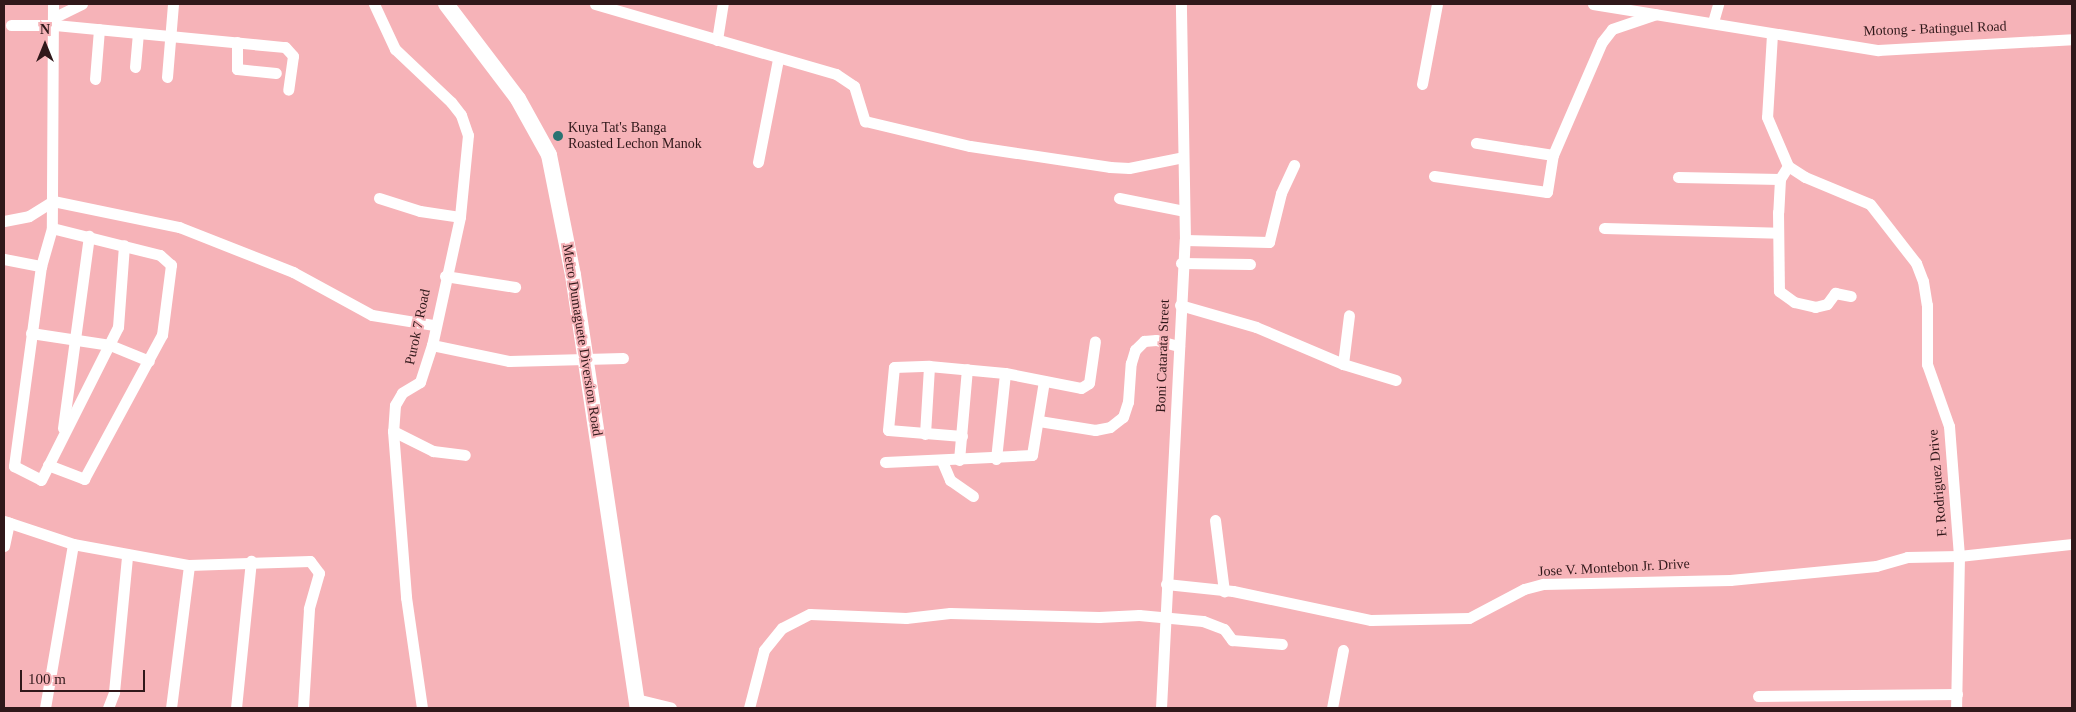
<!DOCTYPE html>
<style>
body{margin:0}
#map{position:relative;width:2076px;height:712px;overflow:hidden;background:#f6b3b8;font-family:"Times New Roman",serif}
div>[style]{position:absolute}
.minor>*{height:11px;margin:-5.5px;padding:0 5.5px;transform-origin:5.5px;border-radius:5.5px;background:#fff}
.highway>*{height:16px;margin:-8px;padding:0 8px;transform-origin:8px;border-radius:8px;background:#fff}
.dots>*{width:14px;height:14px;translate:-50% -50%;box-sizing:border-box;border:2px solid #f6b3b8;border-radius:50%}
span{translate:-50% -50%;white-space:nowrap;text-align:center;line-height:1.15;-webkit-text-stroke:4px #f6b3b8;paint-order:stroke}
.street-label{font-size:14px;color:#30181a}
.poi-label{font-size:14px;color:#30181a}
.left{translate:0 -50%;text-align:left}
.frame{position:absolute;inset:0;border:5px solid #30181a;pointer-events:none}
.north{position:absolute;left:20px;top:20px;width:50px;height:50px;-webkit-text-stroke:4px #f6b3b8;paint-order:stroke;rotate:0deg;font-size:14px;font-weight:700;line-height:20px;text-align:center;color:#30181a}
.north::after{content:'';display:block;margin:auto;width:18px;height:22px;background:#30181a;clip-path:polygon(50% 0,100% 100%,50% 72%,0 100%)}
.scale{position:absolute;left:20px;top:670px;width:125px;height:22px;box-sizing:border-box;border:2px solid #30181a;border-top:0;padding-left:6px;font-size:15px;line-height:18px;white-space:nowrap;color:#30181a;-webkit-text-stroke:4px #f6b3b8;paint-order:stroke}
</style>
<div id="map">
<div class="minor">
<div style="left:53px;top:4px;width:224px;rotate:90.3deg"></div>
<div style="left:52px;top:228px;width:40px;rotate:106deg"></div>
<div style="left:41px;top:266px;width:202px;rotate:97.7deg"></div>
<div style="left:14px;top:466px;width:30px;rotate:27deg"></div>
<div style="left:41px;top:480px;width:171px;rotate:-63.3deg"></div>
<div style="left:118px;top:327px;width:82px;rotate:-85.8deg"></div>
<div style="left:374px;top:4px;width:50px;rotate:65deg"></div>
<div style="left:395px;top:49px;width:77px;rotate:43.4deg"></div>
<div style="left:451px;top:102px;width:16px;rotate:52deg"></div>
<div style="left:461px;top:115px;width:21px;rotate:71deg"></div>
<div style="left:468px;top:135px;width:82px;rotate:95.6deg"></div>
<div style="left:460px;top:217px;width:131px;rotate:102.3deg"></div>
<div style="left:432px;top:345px;width:39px;rotate:108deg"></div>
<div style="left:420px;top:382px;width:21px;rotate:149deg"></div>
<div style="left:402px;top:393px;width:14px;rotate:120deg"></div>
<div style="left:395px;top:405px;width:26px;rotate:94deg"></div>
<div style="left:393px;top:431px;width:167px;rotate:85.5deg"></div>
<div style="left:406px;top:597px;width:112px;rotate:81.8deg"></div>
<div style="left:595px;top:4px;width:251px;rotate:16.2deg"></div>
<div style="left:836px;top:74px;width:22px;rotate:34deg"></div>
<div style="left:854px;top:86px;width:37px;rotate:73deg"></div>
<div style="left:865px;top:121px;width:108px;rotate:13.4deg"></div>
<div style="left:970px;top:146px;width:142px;rotate:8.5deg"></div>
<div style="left:1110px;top:167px;width:19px;rotate:3deg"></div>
<div style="left:1129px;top:168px;width:55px;rotate:-11.5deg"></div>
<div style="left:1593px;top:4px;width:289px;rotate:9.2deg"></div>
<div style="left:1878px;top:50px;width:194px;rotate:-3.2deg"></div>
<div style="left:55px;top:17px;width:30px;rotate:-26deg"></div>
<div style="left:1713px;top:22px;width:19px;rotate:-74deg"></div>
<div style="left:11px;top:25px;width:44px"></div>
<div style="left:55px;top:25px;width:231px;rotate:5.5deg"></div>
<div style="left:285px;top:47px;width:12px;rotate:48deg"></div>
<div style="left:293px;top:56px;width:34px;rotate:98deg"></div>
<div style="left:1772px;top:34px;width:83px;rotate:93.4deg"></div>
<div style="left:1767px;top:117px;width:53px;rotate:66.8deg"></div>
<div style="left:1788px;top:166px;width:20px;rotate:33deg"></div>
<div style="left:1805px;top:177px;width:70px;rotate:22.6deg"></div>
<div style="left:1870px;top:204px;width:75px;rotate:52.1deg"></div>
<div style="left:1916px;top:263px;width:19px;rotate:69deg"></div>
<div style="left:1923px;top:281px;width:24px;rotate:81deg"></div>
<div style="left:1927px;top:305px;width:59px;rotate:90deg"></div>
<div style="left:1927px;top:364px;width:66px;rotate:70.5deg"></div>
<div style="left:1949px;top:426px;width:130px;rotate:85.6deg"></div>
<div style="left:1959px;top:556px;width:152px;rotate:91.1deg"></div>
<div style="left:717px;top:40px;width:36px;rotate:-81deg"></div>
<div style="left:237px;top:42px;width:27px;rotate:90deg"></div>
<div style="left:237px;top:69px;width:39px;rotate:6deg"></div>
<div style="left:135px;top:67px;width:34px;rotate:-85deg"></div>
<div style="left:167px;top:77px;width:73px;rotate:-85.3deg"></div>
<div style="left:95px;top:79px;width:50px;rotate:-85.4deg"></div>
<div style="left:1422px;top:84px;width:81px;rotate:-79.4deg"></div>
<div style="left:1553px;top:155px;width:123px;rotate:-66.6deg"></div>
<div style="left:1602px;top:42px;width:16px;rotate:-52deg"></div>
<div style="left:1612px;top:29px;width:46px;rotate:-18.8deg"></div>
<div style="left:758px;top:162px;width:105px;rotate:-79deg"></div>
<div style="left:1788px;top:166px;width:15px;rotate:122deg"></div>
<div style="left:1780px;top:179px;width:33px;rotate:93deg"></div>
<div style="left:1778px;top:212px;width:79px;rotate:89.3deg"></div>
<div style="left:1779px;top:291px;width:19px;rotate:36deg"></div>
<div style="left:1794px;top:302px;width:22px;rotate:13deg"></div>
<div style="left:1815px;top:307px;width:12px;rotate:-14deg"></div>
<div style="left:1827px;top:304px;width:14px;rotate:-54deg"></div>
<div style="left:1835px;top:293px;width:16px;rotate:11deg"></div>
<div style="left:1434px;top:176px;width:114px;rotate:8.1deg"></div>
<div style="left:1547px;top:192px;width:37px;rotate:-81deg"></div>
<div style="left:1553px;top:155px;width:78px;rotate:-171.1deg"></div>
<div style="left:1678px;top:177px;width:102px;rotate:1.1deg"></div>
<div style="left:379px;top:198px;width:43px;rotate:17.6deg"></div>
<div style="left:420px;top:211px;width:40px;rotate:8.5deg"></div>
<div style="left:1119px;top:198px;width:66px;rotate:11.3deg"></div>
<div style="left:4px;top:221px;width:25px;rotate:-11deg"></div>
<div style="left:29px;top:216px;width:28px;rotate:-32deg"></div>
<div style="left:53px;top:201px;width:129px;rotate:11.7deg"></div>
<div style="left:179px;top:227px;width:123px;rotate:21.5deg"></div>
<div style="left:293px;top:272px;width:90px;rotate:28.6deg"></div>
<div style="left:372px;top:315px;width:63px;rotate:9.2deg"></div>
<div style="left:1604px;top:228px;width:174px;rotate:1.6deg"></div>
<div style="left:1185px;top:240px;width:84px;rotate:1.4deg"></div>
<div style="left:1269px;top:242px;width:50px;rotate:-76.2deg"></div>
<div style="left:1281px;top:193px;width:31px;rotate:-65deg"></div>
<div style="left:4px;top:259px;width:38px;rotate:11deg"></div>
<div style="left:1181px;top:263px;width:69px;rotate:0.8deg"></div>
<div style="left:445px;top:276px;width:71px;rotate:8.9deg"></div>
<div style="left:1180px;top:305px;width:79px;rotate:16.1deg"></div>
<div style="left:1256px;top:327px;width:95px;rotate:23deg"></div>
<div style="left:1343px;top:364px;width:49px;rotate:-83deg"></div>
<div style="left:31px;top:333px;width:80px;rotate:8.6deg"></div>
<div style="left:110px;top:345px;width:42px;rotate:22.3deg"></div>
<div style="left:432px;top:345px;width:79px;rotate:11.7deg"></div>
<div style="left:509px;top:361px;width:114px;rotate:-1.5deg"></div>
<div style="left:1343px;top:364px;width:55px;rotate:16.8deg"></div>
<div style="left:1039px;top:421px;width:57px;rotate:9.1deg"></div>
<div style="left:1095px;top:430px;width:15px;rotate:-11deg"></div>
<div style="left:1110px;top:427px;width:16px;rotate:-38deg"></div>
<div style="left:1123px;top:417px;width:16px;rotate:-72deg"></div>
<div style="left:1128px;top:402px;width:39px;rotate:-86deg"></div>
<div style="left:1131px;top:363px;width:14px;rotate:-73deg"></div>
<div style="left:1135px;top:350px;width:13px;rotate:-45deg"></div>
<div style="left:1144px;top:341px;width:12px;rotate:-5deg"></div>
<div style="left:1156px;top:340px;width:24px;rotate:15deg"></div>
<div style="left:63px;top:428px;width:194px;rotate:-82.3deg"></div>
<div style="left:393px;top:431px;width:45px;rotate:26.6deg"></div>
<div style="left:433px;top:451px;width:32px;rotate:7deg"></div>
<div style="left:925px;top:434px;width:68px;rotate:-86.6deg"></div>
<div style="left:962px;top:436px;width:74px;rotate:-175.4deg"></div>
<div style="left:888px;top:430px;width:63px;rotate:-84.6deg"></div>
<div style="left:894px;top:367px;width:35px;rotate:-2deg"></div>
<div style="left:929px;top:366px;width:76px;rotate:5.3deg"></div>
<div style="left:1005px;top:373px;width:77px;rotate:11.2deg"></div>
<div style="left:1081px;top:388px;width:9px;rotate:-32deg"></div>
<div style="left:1089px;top:383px;width:42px;rotate:-81.9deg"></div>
<div style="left:996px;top:459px;width:86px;rotate:-84deg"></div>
<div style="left:959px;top:460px;width:91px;rotate:-85deg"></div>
<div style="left:942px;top:461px;width:21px;rotate:67deg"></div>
<div style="left:950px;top:480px;width:28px;rotate:35deg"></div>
<div style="left:885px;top:462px;width:147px;rotate:-2.7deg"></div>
<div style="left:1032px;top:455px;width:75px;rotate:-80.8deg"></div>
<div style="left:48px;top:465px;width:39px;rotate:21deg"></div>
<div style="left:84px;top:479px;width:164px;rotate:-61.6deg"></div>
<div style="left:162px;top:335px;width:71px;rotate:-82.7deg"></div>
<div style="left:171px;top:265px;width:15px;rotate:-138deg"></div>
<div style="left:160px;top:255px;width:111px;rotate:-166deg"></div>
<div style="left:1215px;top:520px;width:72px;rotate:82.8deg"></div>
<div style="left:4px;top:521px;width:73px;rotate:18.4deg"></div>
<div style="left:73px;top:544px;width:118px;rotate:10.3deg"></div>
<div style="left:189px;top:565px;width:121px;rotate:-1.9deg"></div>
<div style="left:310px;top:561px;width:15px;rotate:53deg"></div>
<div style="left:319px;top:573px;width:37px;rotate:106deg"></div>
<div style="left:309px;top:609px;width:99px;rotate:93.5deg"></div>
<div style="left:4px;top:546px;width:24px;rotate:-78deg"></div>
<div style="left:1166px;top:584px;width:67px;rotate:6deg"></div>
<div style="left:1233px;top:591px;width:141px;rotate:11.9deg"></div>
<div style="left:1371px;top:620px;width:98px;rotate:-1.2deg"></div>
<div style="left:1469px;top:618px;width:62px;rotate:-27.8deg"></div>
<div style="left:1524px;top:589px;width:20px;rotate:-15deg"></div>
<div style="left:1543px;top:584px;width:187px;rotate:-1.2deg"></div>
<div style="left:1730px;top:580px;width:147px;rotate:-5.5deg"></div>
<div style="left:1876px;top:566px;width:32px;rotate:-16deg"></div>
<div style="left:1907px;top:557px;width:52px;rotate:-1.1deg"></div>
<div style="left:1959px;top:556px;width:114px;rotate:-6.1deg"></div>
<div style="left:1758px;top:696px;width:199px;rotate:-0.6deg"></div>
<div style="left:636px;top:699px;width:36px;rotate:14deg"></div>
<div style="left:45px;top:708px;width:166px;rotate:-80.3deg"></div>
<div style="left:108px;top:708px;width:17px;rotate:-69deg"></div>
<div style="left:114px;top:692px;width:137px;rotate:-84.5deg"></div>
<div style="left:171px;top:708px;width:144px;rotate:-82.8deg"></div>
<div style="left:236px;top:708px;width:148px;rotate:-84.2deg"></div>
<div style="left:749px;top:708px;width:60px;rotate:-75.5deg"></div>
<div style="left:764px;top:650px;width:28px;rotate:-51deg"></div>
<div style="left:782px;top:628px;width:31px;rotate:-27deg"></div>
<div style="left:810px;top:614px;width:96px;rotate:2.4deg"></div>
<div style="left:906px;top:618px;width:44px;rotate:-6.5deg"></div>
<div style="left:950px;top:613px;width:149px;rotate:1.5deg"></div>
<div style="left:1099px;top:617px;width:40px;rotate:-2.9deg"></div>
<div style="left:1139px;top:615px;width:64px;rotate:5.4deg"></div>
<div style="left:1203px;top:621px;width:22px;rotate:21deg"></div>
<div style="left:1224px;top:629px;width:14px;rotate:54deg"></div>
<div style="left:1232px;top:640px;width:50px;rotate:4.6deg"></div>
<div style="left:1161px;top:708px;width:469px;rotate:-87.1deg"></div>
<div style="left:1185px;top:240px;width:236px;rotate:-91deg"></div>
<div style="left:1332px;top:708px;width:59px;rotate:-79.3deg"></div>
</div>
<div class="highway">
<div style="left:446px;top:4px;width:119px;rotate:52.8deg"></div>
<div style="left:518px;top:99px;width:64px;rotate:61deg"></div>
<div style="left:549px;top:155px;width:122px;rotate:78.7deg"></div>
<div style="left:573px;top:275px;width:438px;rotate:81.5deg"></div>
</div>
<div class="dots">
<div style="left:558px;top:136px;background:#297372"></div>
</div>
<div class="street-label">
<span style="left:1935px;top:29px;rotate:-2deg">Motong - Batinguel Road</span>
<span style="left:418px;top:327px;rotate:-78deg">Purok 7 Road</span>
<span style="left:582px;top:340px;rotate:81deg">Metro Dumaguete Diversion Road</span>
<span style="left:1163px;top:356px;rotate:-88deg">Boni Catarata Street</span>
<span style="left:1938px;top:483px;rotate:-95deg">F. Rodriguez Drive</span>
<span style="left:1614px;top:568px;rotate:-3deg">Jose V. Montebon Jr. Drive</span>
</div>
<div class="poi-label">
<span class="left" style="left:568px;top:136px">Kuya Tat's Banga<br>Roasted Lechon Manok</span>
</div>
<div class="frame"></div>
<div class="north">N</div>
<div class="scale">100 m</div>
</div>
